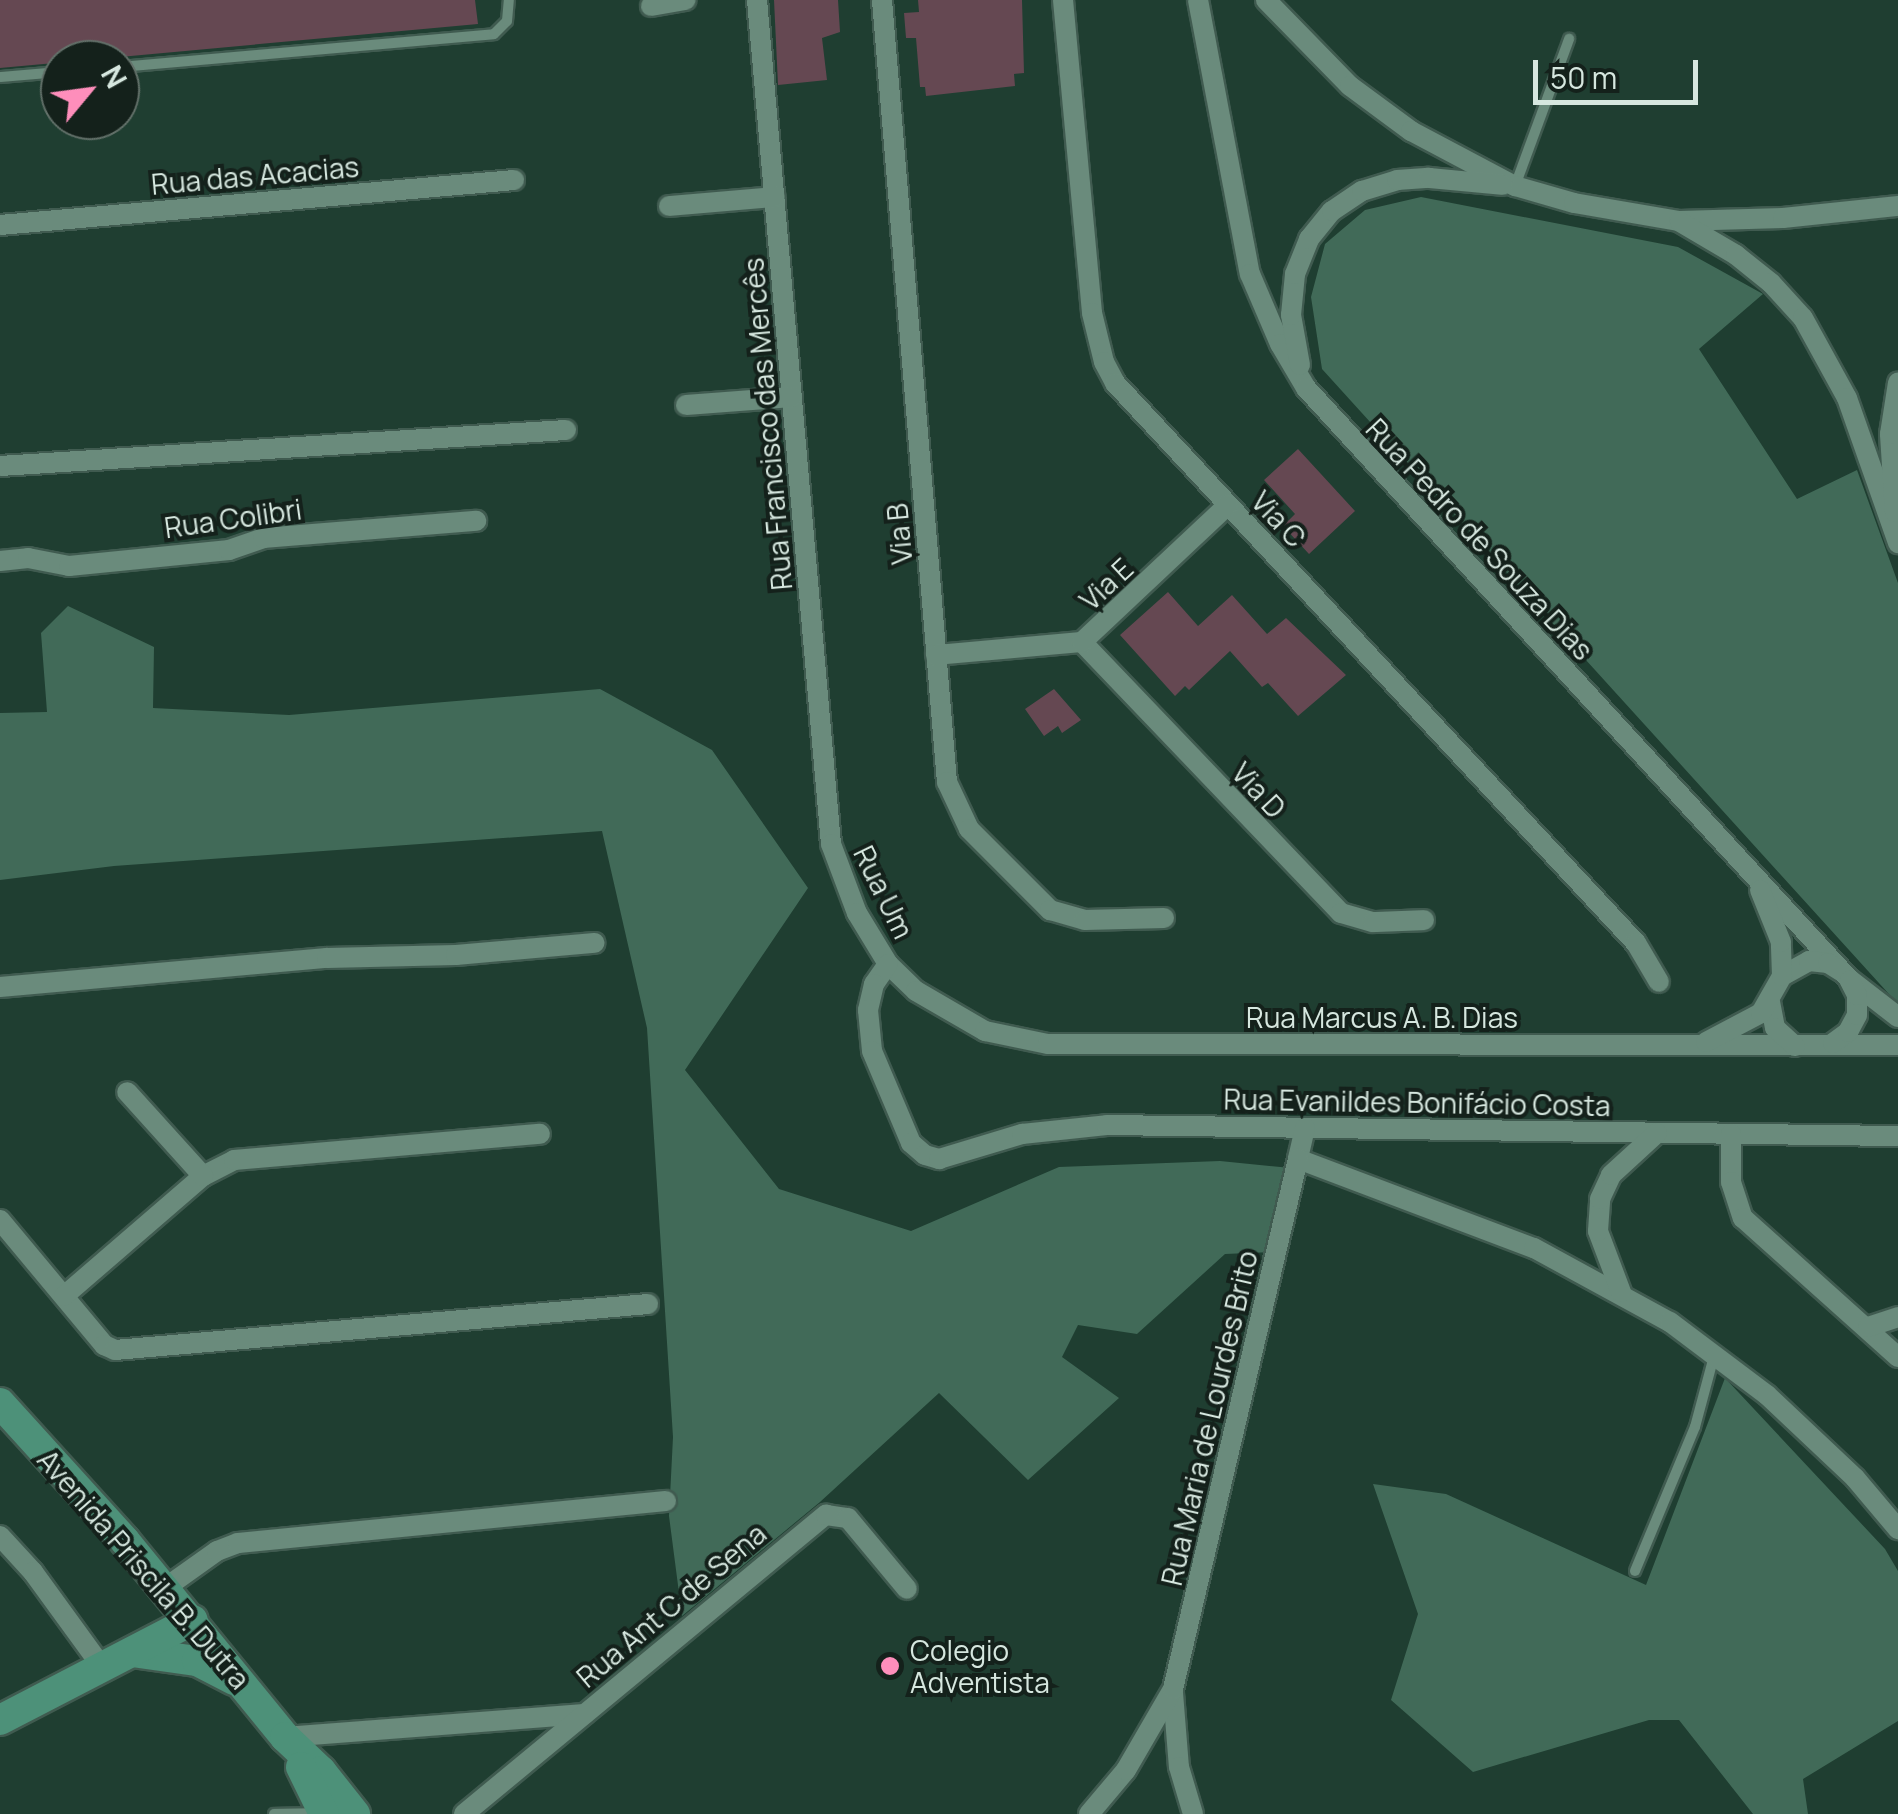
<!DOCTYPE html>
<meta charset="utf-8">
<style>
body{margin:0}
#map{position:relative;width:1898px;height:1814px;overflow:hidden;background:#1f3e31;font-family:Manrope,sans-serif}
div>[style]{position:absolute}
.green>*{inset:0;background:#416a58}
.building>*{inset:0;background:#654852}
.roads{filter:drop-shadow(2px 0 #405b50) drop-shadow(-2px 0 #405b50) drop-shadow(0 2px #405b50) drop-shadow(0 -2px #405b50)}
.lane>*{height:10px;margin:-5px;padding:0 5px;transform-origin:5px;border-radius:5px;background:#6a8b7c}
.street>*{height:20px;margin:-10px;padding:0 10px;transform-origin:10px;border-radius:10px;background:#6a8b7c}
.secondary>*{height:30px;margin:-15px;padding:0 15px;transform-origin:15px;border-radius:15px;background:#4d9179}
.dots>*{width:28px;height:28px;translate:-50% -50%;box-sizing:border-box;border:5px solid #14211b;border-radius:50%}
span{translate:-50% -50%;white-space:nowrap;text-align:center;line-height:1.15;-webkit-text-stroke:8px #14211b;paint-order:stroke}
.street-label{font-size:28px;color:#d6e7df}
.poi-label{font-size:28px;color:#d6e7df}
.left{translate:0 -50%;text-align:left}
.north{position:absolute;left:40px;top:40px;width:100px;height:100px;box-sizing:border-box;background:#14211b;border:2px solid #627069;border-radius:50%;rotate:61deg;font-size:28px;font-weight:700;line-height:40px;text-align:center;color:#d6e7df}
.north::after{content:'';display:block;margin:auto;width:35px;height:45px;background:#fe8ebb;clip-path:polygon(50% 0,100% 100%,50% 72%,0 100%)}
.scale{position:absolute;left:1533px;top:60px;width:165px;height:45px;box-sizing:border-box;border:5px solid #d6e7df;border-top:0;padding-left:12px;font-size:30px;line-height:35px;white-space:nowrap;color:#d6e7df;-webkit-text-stroke:8px #14211b;paint-order:stroke}
</style>
<div id="map">
<div class="green">
<div style="clip-path:polygon(1421px 197px,1678px 247px,1763px 294px,1699px 349px,1797px 499px,1857px 470px,1898px 583px,1898px 1004px,1322px 369px,1311px 297px,1325px 244px,1365px 210px)"></div>
<div style="clip-path:polygon(68px 606px,154px 647px,153px 708px,289px 715px,600px 689px,712px 750px,808px 888px,685px 1070px,779px 1189px,911px 1231px,1059px 1167px,1220px 1161px,1301px 1169px,1272px 1252px,1225px 1254px,1137px 1334px,1078px 1325px,1062px 1357px,1119px 1398px,1028px 1480px,939px 1393px,820px 1502px,682px 1616px,669px 1516px,673px 1437px,647px 1028px,602px 831px,114px 866px,0 880px,0 713px,47px 712px,41px 633px)"></div>
<div style="clip-path:polygon(1725px 1378px,1885px 1549px,1898px 1571px,1898px 1721px,1803px 1779px,1808px 1814px,1753px 1814px,1679px 1720px,1649px 1720px,1473px 1772px,1391px 1700px,1418px 1614px,1373px 1484px,1446px 1494px,1646px 1585px)"></div>
</div>
<div class="building">
<div style="clip-path:polygon(0 0,475px 0,478px 24px,0 68px)"></div>
<div style="clip-path:polygon(774px 0,838px 0,840px 32px,822px 38px,827px 80px,778px 85px)"></div>
<div style="clip-path:polygon(918px 0,1022px 0,1024px 73px,1014px 74px,1015px 86px,926px 96px,925px 87px,920px 87px,916px 38px,906px 38px,904px 13px,919px 12px)"></div>
<div style="clip-path:polygon(1298px 449px,1355px 511px,1309px 554px,1283px 526px,1295px 514px,1264px 480px)"></div>
<div style="clip-path:polygon(1168px 592px,1198px 626px,1232px 595px,1267px 634px,1286px 618px,1346px 675px,1298px 716px,1268px 683px,1262px 687px,1230px 651px,1189px 690px,1185px 686px,1175px 696px,1120px 635px)"></div>
<div style="clip-path:polygon(1054px 689px,1081px 720px,1062px 733px,1058px 726px,1044px 736px,1025px 709px)"></div>
</div>
<div class="roads">
<div class="lane">
<div style="left:120px;top:67px;width:375px;rotate:-5deg"></div>
<div style="left:494px;top:34px;width:18px;rotate:-45deg"></div>
<div style="left:507px;top:21px;width:21px;rotate:-85deg"></div>
<div style="left:0;top:77px;width:60px;rotate:-4.8deg"></div>
<div style="left:1515px;top:186px;width:157px;rotate:-69.8deg"></div>
<div style="left:1635px;top:1571px;width:156px;rotate:-67.4deg"></div>
<div style="left:1695px;top:1427px;width:73px;rotate:-75deg"></div>
<div style="left:274px;top:1814px;width:46px;rotate:-1.2deg"></div>
</div>
<div class="street">
<div style="left:757px;top:0;width:847px;rotate:84.99deg"></div>
<div style="left:831px;top:844px;width:74px;rotate:69.4deg"></div>
<div style="left:857px;top:913px;width:60px;rotate:58.7deg"></div>
<div style="left:888px;top:964px;width:39px;rotate:44deg"></div>
<div style="left:916px;top:991px;width:80px;rotate:30.1deg"></div>
<div style="left:985px;top:1031px;width:64px;rotate:11.7deg"></div>
<div style="left:1048px;top:1044px;width:850px;rotate:0.07deg"></div>
<div style="left:882px;top:0;width:785px;rotate:85.25deg"></div>
<div style="left:947px;top:782px;width:52px;rotate:64.9deg"></div>
<div style="left:969px;top:829px;width:115px;rotate:45deg"></div>
<div style="left:1050px;top:910px;width:36px;rotate:16deg"></div>
<div style="left:1085px;top:920px;width:79px;rotate:-1.5deg"></div>
<div style="left:1063px;top:0;width:314px;rotate:84.7deg"></div>
<div style="left:1092px;top:313px;width:50px;rotate:76.2deg"></div>
<div style="left:1104px;top:362px;width:24px;rotate:62deg"></div>
<div style="left:1115px;top:383px;width:765px;rotate:47.07deg"></div>
<div style="left:1636px;top:943px;width:45px;rotate:59.5deg"></div>
<div style="left:1198px;top:0;width:279px;rotate:79.3deg"></div>
<div style="left:1250px;top:274px;width:76px;rotate:66.8deg"></div>
<div style="left:1280px;top:344px;width:51px;rotate:59.4deg"></div>
<div style="left:1306px;top:388px;width:803px;rotate:47.42deg"></div>
<div style="left:1849px;top:979px;width:62px;rotate:37.8deg"></div>
<div style="left:1266px;top:0;width:120px;rotate:45.7deg"></div>
<div style="left:1350px;top:86px;width:76px;rotate:36.4deg"></div>
<div style="left:1411px;top:131px;width:118px;rotate:27.9deg"></div>
<div style="left:1515px;top:186px;width:61px;rotate:16.1deg"></div>
<div style="left:1574px;top:203px;width:107px;rotate:9.7deg"></div>
<div style="left:1679px;top:221px;width:104px;rotate:-1.7deg"></div>
<div style="left:1783px;top:218px;width:116px;rotate:-6deg"></div>
<div style="left:651px;top:6px;width:35px;rotate:-10deg"></div>
<div style="left:669px;top:206px;width:106px;rotate:-4.9deg"></div>
<div style="left:1680px;top:222px;width:65px;rotate:30.5deg"></div>
<div style="left:1736px;top:255px;width:45px;rotate:38.7deg"></div>
<div style="left:1771px;top:283px;width:47px;rotate:47.6deg"></div>
<div style="left:1803px;top:318px;width:91px;rotate:61.2deg"></div>
<div style="left:1847px;top:398px;width:154px;rotate:70.6deg"></div>
<div style="left:0;top:225px;width:516px;rotate:-5deg"></div>
<div style="left:1300px;top:365px;width:51px;rotate:-100.2deg"></div>
<div style="left:1291px;top:315px;width:41px;rotate:-84.4deg"></div>
<div style="left:1295px;top:274px;width:38px;rotate:-68deg"></div>
<div style="left:1309px;top:239px;width:36px;rotate:-51deg"></div>
<div style="left:1332px;top:211px;width:36px;rotate:-34deg"></div>
<div style="left:1362px;top:191px;width:37px;rotate:-17deg"></div>
<div style="left:1397px;top:180px;width:32px;rotate:-4deg"></div>
<div style="left:1429px;top:178px;width:74px;rotate:5.4deg"></div>
<div style="left:686px;top:405px;width:106px;rotate:-4.3deg"></div>
<div style="left:0;top:466px;width:567px;rotate:-3.64deg"></div>
<div style="left:1895px;top:512px;width:78px;rotate:-93.7deg"></div>
<div style="left:1890px;top:434px;width:52px;rotate:-81.1deg"></div>
<div style="left:0;top:561px;width:28px;rotate:-6deg"></div>
<div style="left:28px;top:558px;width:42px;rotate:11deg"></div>
<div style="left:69px;top:566px;width:161px;rotate:-5.7deg"></div>
<div style="left:229px;top:550px;width:36px;rotate:-19deg"></div>
<div style="left:263px;top:538px;width:214px;rotate:-4.6deg"></div>
<div style="left:1082px;top:642px;width:375px;rotate:46.3deg"></div>
<div style="left:1341px;top:913px;width:33px;rotate:16deg"></div>
<div style="left:1373px;top:922px;width:51px;rotate:-2.2deg"></div>
<div style="left:936px;top:655px;width:147px;rotate:-5.1deg"></div>
<div style="left:1082px;top:642px;width:200px;rotate:-43.2deg"></div>
<div style="left:888px;top:964px;width:24px;rotate:125deg"></div>
<div style="left:874px;top:984px;width:27px;rotate:103deg"></div>
<div style="left:868px;top:1010px;width:41px;rotate:84.4deg"></div>
<div style="left:872px;top:1051px;width:100px;rotate:67deg"></div>
<div style="left:911px;top:1143px;width:18px;rotate:41deg"></div>
<div style="left:925px;top:1155px;width:15px;rotate:16deg"></div>
<div style="left:939px;top:1159px;width:87px;rotate:-16.8deg"></div>
<div style="left:1022px;top:1134px;width:85px;rotate:-6deg"></div>
<div style="left:1107px;top:1125px;width:791px;rotate:0.8deg"></div>
<div style="left:1782px;top:976px;width:31px;rotate:-29deg"></div>
<div style="left:1809px;top:961px;width:19px;rotate:6deg"></div>
<div style="left:1828px;top:963px;width:15px;rotate:32deg"></div>
<div style="left:0;top:987px;width:328px;rotate:-5.1deg"></div>
<div style="left:327px;top:958px;width:129px;rotate:-1.3deg"></div>
<div style="left:456px;top:955px;width:139px;rotate:-5deg"></div>
<div style="left:1770px;top:1002px;width:26px;rotate:79deg"></div>
<div style="left:1775px;top:1028px;width:27px;rotate:42deg"></div>
<div style="left:1706px;top:1042px;width:62px;rotate:-27.8deg"></div>
<div style="left:1761px;top:1013px;width:43px;rotate:-60.4deg"></div>
<div style="left:1782px;top:976px;width:34px;rotate:-92deg"></div>
<div style="left:1781px;top:942px;width:56px;rotate:-112deg"></div>
<div style="left:1833px;top:1043px;width:19px;rotate:-36deg"></div>
<div style="left:1848px;top:1032px;width:19px;rotate:-62deg"></div>
<div style="left:1857px;top:1015px;width:20px;rotate:-90deg"></div>
<div style="left:1857px;top:995px;width:16px;rotate:-117deg"></div>
<div style="left:1305px;top:1128px;width:32px;rotate:103deg"></div>
<div style="left:1298px;top:1159px;width:252px;rotate:20.7deg"></div>
<div style="left:1534px;top:1248px;width:155px;rotate:28.6deg"></div>
<div style="left:1670px;top:1322px;width:121px;rotate:37deg"></div>
<div style="left:1767px;top:1395px;width:121px;rotate:43.3deg"></div>
<div style="left:1855px;top:1478px;width:67px;rotate:49.9deg"></div>
<div style="left:1731px;top:1134px;width:48px;rotate:90deg"></div>
<div style="left:1731px;top:1182px;width:38px;rotate:72deg"></div>
<div style="left:1743px;top:1218px;width:208px;rotate:41.9deg"></div>
<div style="left:203px;top:1176px;width:35px;rotate:-27deg"></div>
<div style="left:234px;top:1160px;width:307px;rotate:-4.9deg"></div>
<div style="left:0;top:1220px;width:163px;rotate:50.2deg"></div>
<div style="left:104px;top:1345px;width:12px;rotate:24deg"></div>
<div style="left:115px;top:1350px;width:535px;rotate:-4.93deg"></div>
<div style="left:1621px;top:1292px;width:65px;rotate:-110.7deg"></div>
<div style="left:1598px;top:1231px;width:32px;rotate:-86deg"></div>
<div style="left:1600px;top:1199px;width:26px;rotate:-65deg"></div>
<div style="left:1611px;top:1175px;width:62px;rotate:-42.4deg"></div>
<div style="left:64px;top:1296px;width:184px;rotate:-40.8deg"></div>
<div style="left:203px;top:1176px;width:113px;rotate:-132.1deg"></div>
<div style="left:1868px;top:1327px;width:32px;rotate:-18deg"></div>
<div style="left:0;top:1536px;width:49px;rotate:47.5deg"></div>
<div style="left:33px;top:1572px;width:117px;rotate:54deg"></div>
<div style="left:165px;top:1588px;width:64px;rotate:-35.4deg"></div>
<div style="left:217px;top:1551px;width:22px;rotate:-21deg"></div>
<div style="left:238px;top:1543px;width:430px;rotate:-5.6deg"></div>
<div style="left:1173px;top:1693px;width:74px;rotate:85.4deg"></div>
<div style="left:1179px;top:1767px;width:49px;rotate:73.4deg"></div>
<div style="left:285px;top:1737px;width:300px;rotate:-4.4deg"></div>
<div style="left:464px;top:1814px;width:470px;rotate:-39.6deg"></div>
<div style="left:826px;top:1515px;width:22px;rotate:8deg"></div>
<div style="left:848px;top:1518px;width:92px;rotate:50.3deg"></div>
<div style="left:1089px;top:1814px;width:57px;rotate:-49.9deg"></div>
<div style="left:1126px;top:1770px;width:94px;rotate:-59.9deg"></div>
<div style="left:1173px;top:1689px;width:545px;rotate:-76.73deg"></div>
</div>
<div class="secondary">
<div style="left:0;top:1403px;width:186px;rotate:47.8deg"></div>
<div style="left:125px;top:1541px;width:253px;rotate:50.8deg"></div>
<div style="left:285px;top:1737px;width:50px;rotate:43.4deg"></div>
<div style="left:321px;top:1771px;width:55px;rotate:51.7deg"></div>
<div style="left:132px;top:1652px;width:66px;rotate:7.9deg"></div>
<div style="left:197px;top:1661px;width:42px;rotate:27.2deg"></div>
<div style="left:0;top:1720px;width:217px;rotate:-27.4deg"></div>
<div style="left:301px;top:1767px;width:52px;rotate:63.9deg"></div>
</div>
</div>
<div class="dots">
<div style="left:890px;top:1666px;background:#fe8ebb"></div>
</div>
<div class="street-label">
<span style="left:255px;top:175px;rotate:-5deg">Rua das Acacias</span>
<span style="left:767px;top:424px;rotate:-95deg">Rua Francisco das Mercês</span>
<span style="left:233px;top:518px;rotate:-8deg">Rua Colibri</span>
<span style="left:1279px;top:519px;rotate:47deg">Via C</span>
<span style="left:899px;top:534px;rotate:-95deg">Via B</span>
<span style="left:1480px;top:539px;rotate:47deg">Rua Pedro de Souza Dias</span>
<span style="left:1106px;top:584px;rotate:-43deg">Via E</span>
<span style="left:1259px;top:790px;rotate:47deg">Via D</span>
<span style="left:884px;top:892px;rotate:64deg">Rua Um</span>
<span style="left:1382px;top:1017px">Rua Marcus A. B. Dias</span>
<span style="left:1417px;top:1102px;rotate:1deg">Rua Evanildes Bonifácio Costa</span>
<span style="left:1209px;top:1418px;rotate:-77deg">Rua Maria de Lourdes Brito</span>
<span style="left:144px;top:1569px;rotate:49deg">Avenida Priscila B. Dutra</span>
<span style="left:671px;top:1605px;rotate:-40deg">Rua Ant C de Sena</span>
</div>
<div class="poi-label">
<span class="left" style="left:910px;top:1666px">Colegio<br>Adventista</span>
</div>
<div class="north">N</div>
<div class="scale">50 m</div>
</div>
